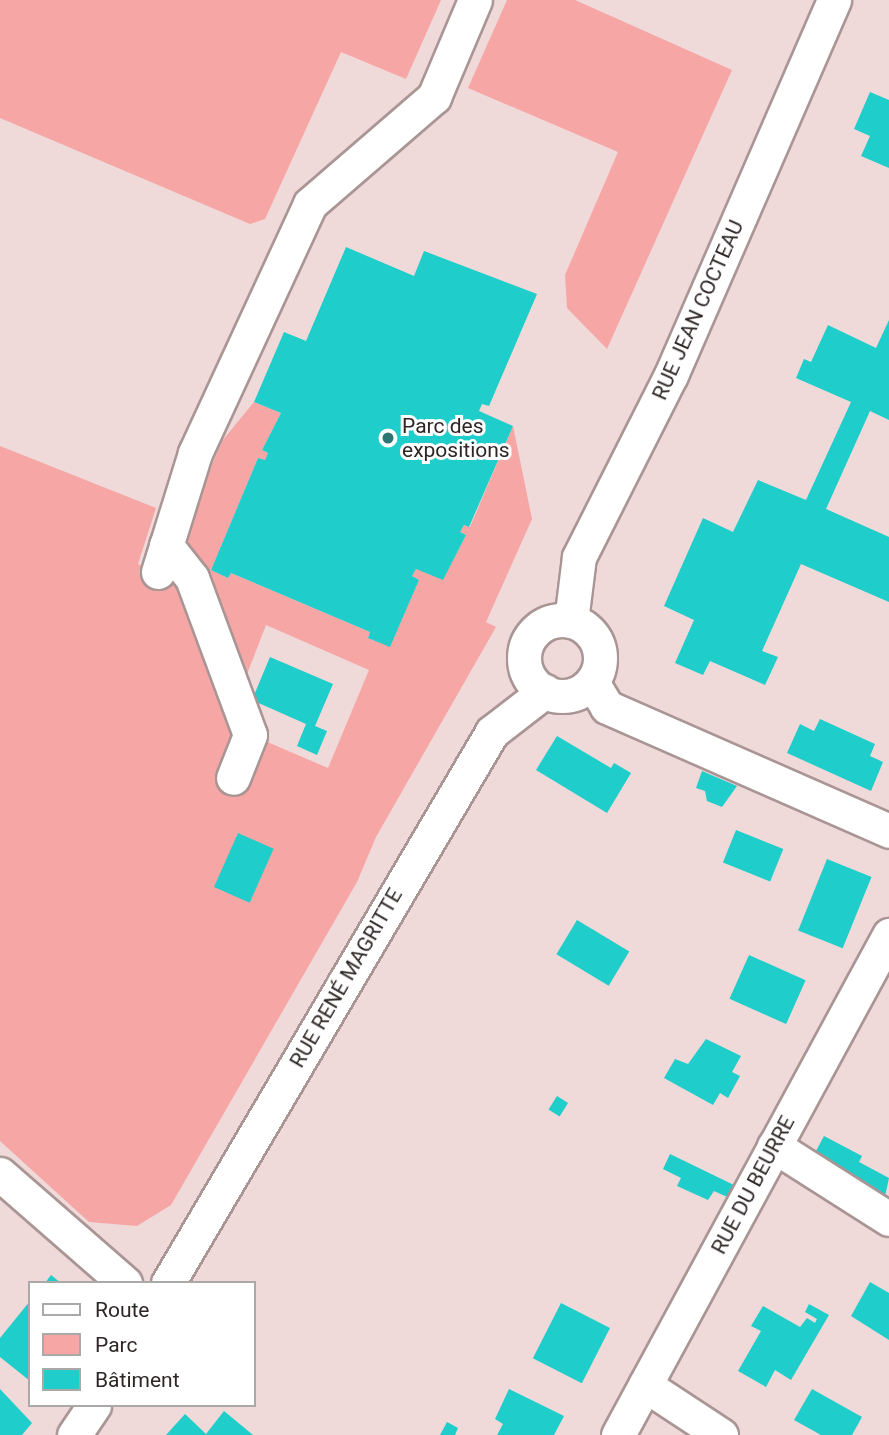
<!DOCTYPE html>
<meta charset="utf-8">
<style>
body{margin:0}
#map{position:relative;width:889px;height:1435px;overflow:hidden;background:#efd9d9;font-family:Roboto,sans-serif}
div>[style]{position:absolute}
.green>*{inset:0;background:#f6a6a5}
.building>*{inset:0;background:#1fcdca;transform-origin:0 0}
.roads{filter:drop-shadow(2px 0 #a99594) drop-shadow(-2px 0 #a99594) drop-shadow(0 2px #a99594) drop-shadow(0 -2px #a99594)}
.minor>*{height:33px;margin:-16.5px;padding:0 16.5px;transform-origin:16.5px;border-radius:16.5px;background:#fff}
.minor>.ring{margin:-16.5px;padding:0;box-sizing:content-box;background:none;border:33px solid #fff;border-radius:50%}
.dots>*{width:19px;height:19px;translate:-50% -50%;box-sizing:border-box;border:4px solid #fff;border-radius:50%}
span{translate:-50% -50%;white-space:nowrap;text-align:center;line-height:1.15;-webkit-text-stroke:6px #fff;paint-order:stroke}
.street-label{font-size:21px;color:#2e2626}
.poi-label{font-size:21px;color:#2e2626}
.left{translate:0 -50%;text-align:left}
.legend{position:absolute;left:28px;top:1281px;width:228px;height:126px;box-sizing:border-box;background:#fff;border:2px solid #aba8a8;margin:0;padding:9px 12px;list-style:none;font-size:21px;color:#2e2626}
.legend li{display:flex;align-items:center;gap:14px;height:35px}
.legend b{width:35px;border:2px solid #aba8a8}
</style>
<div id="map">
<div class="green">
<div style="clip-path:polygon(0 0,441px 0,406px 79px,341px 52px,265px 219px,250px 224px,0 118px)"></div>
<div style="clip-path:polygon(507px 0,575px 0,732px 70px,607px 349px,567px 308px,565px 275px,618px 152px,468px 88px)"></div>
<div style="clip-path:polygon(254px 402px,281px 413px,262px 450px,268px 453px,265px 460px,258px 458px,211px 570px,228px 578px,231px 573px,370px 632px,368px 638px,390px 646px,419px 580px,412px 576px,416px 569px,443px 579px,466px 535px,460px 532px,464px 525px,470px 527px,513px 426px,532px 519px,486px 622px,496px 627px,376px 837px,357px 882px,171px 1205px,137px 1226px,89px 1222px,0 1141px,0 446px,156px 508px,138px 564px,178px 583px,258px 738px,328px 768px,369px 670px,266px 625px,244px 682px,179px 544px,222px 441px)"></div>
</div>
<div class="building">
<div style="clip-path:polygon(870px 92px,889px 100px,889px 168px,861px 156px,870px 136px,854px 129px)"></div>
<div style="clip-path:polygon(346px 247px,414px 276px,424px 251px,537px 294px,489px 406px,482px 404px,479px 411px,513px 426px,469px 527px,464px 525px,460px 532px,466px 535px,443px 580px,416px 569px,412px 576px,419px 580px,390px 647px,368px 638px,370px 632px,231px 573px,228px 578px,211px 570px,258px 458px,265px 460px,268px 453px,262px 450px,281px 413px,254px 402px,284px 332px,306px 341px)"></div>
<div style="clip-path:polygon(889px 320px,889px 420px,870px 411px,826px 509px,889px 537px,889px 602px,801px 564px,762px 651px,778px 657px,765px 685px,710px 661px,703px 675px,675px 663px,694px 620px,664px 606px,703px 518px,733px 532px,758px 480px,806px 500px,851px 402px,796px 378px,804px 359px,811px 362px,828px 325px,876px 348px)"></div>
<div style="clip-path:polygon(270px 657px,333px 684px,315px 726px,327px 731px,317px 755px,297px 746px,306px 724px,252px 700px)"></div>
<div style="clip-path:polygon(820px 719px,875px 744px,870px 756px,883px 762px,871px 791px,787px 753px,800px 724px,814px 731px)"></div>
<div style="clip-path:polygon(557px 736px,611px 768px,614px 763px,631px 773px,607px 813px,536px 770px)"></div>
<div style="clip-path:polygon(702px 771px,737px 786px,722px 807px,707px 801px,705px 791px,696px 788px)"></div>
<div style="left:736px;top:830px;width:51px;height:35px;rotate:22deg"></div>
<div style="left:238px;top:833px;width:39px;height:59px;rotate:24deg"></div>
<div style="left:827px;top:859px;width:48px;height:77px;rotate:22deg"></div>
<div style="left:577px;top:920px;width:61px;height:40px;rotate:31deg"></div>
<div style="left:749px;top:955px;width:62px;height:48px;rotate:24deg"></div>
<div style="clip-path:polygon(706px 1039px,741px 1056px,732px 1072px,740px 1076px,728px 1098px,720px 1093px,713px 1105px,664px 1078px,675px 1059px,688px 1064px)"></div>
<div style="left:557px;top:1096px;width:13px;height:16px;rotate:32deg"></div>
<div style="clip-path:polygon(824px 1136px,862px 1156px,859px 1162px,889px 1178px,883px 1206px,808px 1166px)"></div>
<div style="clip-path:polygon(670px 1154px,740px 1188px,734px 1200px,714px 1191px,708px 1200px,677px 1186px,681px 1178px,663px 1169px)"></div>
<div style="clip-path:polygon(51px 1275px,61px 1283px,45px 1283px)"></div>
<div style="clip-path:polygon(870px 1282px,889px 1293px,889px 1340px,851px 1316px)"></div>
<div style="clip-path:polygon(30px 1301px,30px 1381px,0 1357px,0 1338px)"></div>
<div style="left:561px;top:1303px;width:55px;height:62px;rotate:27deg"></div>
<div style="clip-path:polygon(809px 1304px,829px 1315px,791px 1380px,775px 1370px,766px 1387px,738px 1371px,761px 1331px,751px 1326px,763px 1306px,800px 1327px,807px 1318px,815px 1323px,817px 1319px,805px 1312px)"></div>
<div style="clip-path:polygon(0 1389px,32px 1423px,22px 1435px,0 1435px)"></div>
<div style="clip-path:polygon(509px 1389px,564px 1416px,554px 1435px,497px 1435px,503px 1424px,495px 1419px)"></div>
<div style="clip-path:polygon(812px 1389px,862px 1417px,852px 1435px,821px 1435px,794px 1420px)"></div>
<div style="clip-path:polygon(224px 1411px,253px 1435px,166px 1435px,185px 1414px,206px 1434px)"></div>
<div style="clip-path:polygon(447px 1422px,458px 1428px,455px 1435px,440px 1435px)"></div>
</div>
<div class="roads">
<div class="minor">
<div style="left:166px;top:545px;width:42px;rotate:51.8deg"></div>
<div style="left:192px;top:578px;width:167px;rotate:69.7deg"></div>
<div style="left:250px;top:735px;width:46px;rotate:111.6deg"></div>
<div style="left:158px;top:572px;width:125px;rotate:-72.7deg"></div>
<div style="left:195px;top:453px;width:274px;rotate:-65.2deg"></div>
<div style="left:310px;top:204px;width:164px;rotate:-40.8deg"></div>
<div style="left:434px;top:97px;width:105px;rotate:-67.1deg"></div>
<div class="ring" style="left:524px;top:620px;width:43px;height:43px"></div>
<div style="left:571px;top:621px;width:64px;rotate:-82.9deg"></div>
<div style="left:579px;top:557px;width:204px;rotate:-63.2deg"></div>
<div style="left:671px;top:375px;width:409px;rotate:-66.5deg"></div>
<div style="left:592px;top:682px;width:29px;rotate:59deg"></div>
<div style="left:607px;top:707px;width:308px;rotate:23.7deg"></div>
<div style="left:774px;top:1146px;width:136px;rotate:32.4deg"></div>
<div style="left:0;top:1174px;width:166px;rotate:41.1deg"></div>
<div style="left:168px;top:1283px;width:639px;rotate:-59.54deg"></div>
<div style="left:492px;top:732px;width:67px;rotate:-37.7deg"></div>
<div style="left:645px;top:1385px;width:91px;rotate:33.3deg"></div>
<div style="left:74px;top:1435px;width:36px;rotate:-56deg"></div>
<div style="left:618px;top:1435px;width:569px;rotate:-61.54deg"></div>
</div>
</div>
<div class="dots">
<div style="left:388px;top:438px;background:#2c7573"></div>
</div>
<div class="street-label">
<span style="left:698px;top:310px;rotate:-66deg">RUE JEAN COCTEAU</span>
<span style="left:346px;top:978px;rotate:-60deg">RUE RENÉ MAGRITTE</span>
<span style="left:753px;top:1185px;rotate:-62deg">RUE DU BEURRE</span>
</div>
<div class="poi-label">
<span class="left" style="left:402px;top:438px">Parc des<br>expositions</span>
</div>
<ul class="legend">
<li><b style="height:9px;background:#fff"></b>Route</li>
<li><b style="height:19px;background:#f6a6a5"></b>Parc</li>
<li><b style="height:19px;background:#1fcdca"></b>Bâtiment</li>
</ul>
</div>
